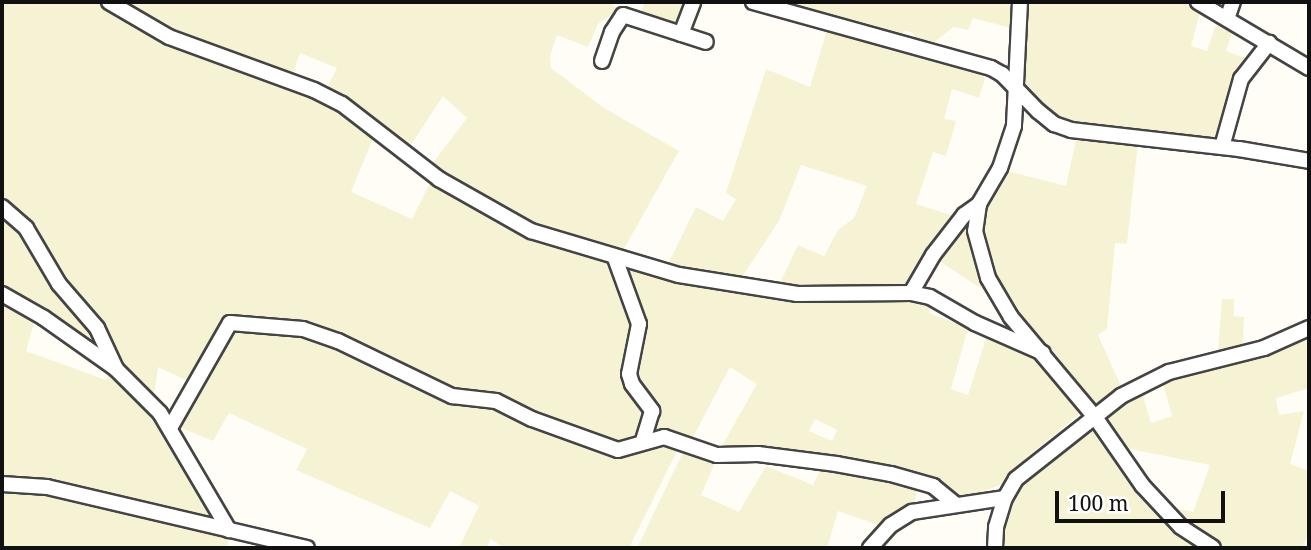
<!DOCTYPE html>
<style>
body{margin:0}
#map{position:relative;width:1311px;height:550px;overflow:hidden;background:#fffdf5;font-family:"Noto Serif",serif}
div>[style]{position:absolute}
.farmland>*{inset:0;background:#f6f3d4}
.roads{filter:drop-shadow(2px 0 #444) drop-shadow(-2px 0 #444) drop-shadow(0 2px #444) drop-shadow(0 -2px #444)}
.minor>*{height:14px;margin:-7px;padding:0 7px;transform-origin:7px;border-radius:7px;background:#fff}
span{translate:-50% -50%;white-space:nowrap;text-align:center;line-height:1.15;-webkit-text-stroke:7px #fff;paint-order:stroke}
.frame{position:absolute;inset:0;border:4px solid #111;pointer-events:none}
.scale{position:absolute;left:1055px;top:491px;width:170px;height:32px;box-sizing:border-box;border:4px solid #111;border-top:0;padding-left:9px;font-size:21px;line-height:24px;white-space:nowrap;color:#111;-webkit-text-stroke:5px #fff;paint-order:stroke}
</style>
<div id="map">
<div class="farmland">
<div style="clip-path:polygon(2px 2px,99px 2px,138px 27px,330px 103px,374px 136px,351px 192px,412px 219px,432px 179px,534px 240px,612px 262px,636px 326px,624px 370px,649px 412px,640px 437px,624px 448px,467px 396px,324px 331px,230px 320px,192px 383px,158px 367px,154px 395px,120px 368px,46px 255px,30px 219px,2px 201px)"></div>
<div style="clip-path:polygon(119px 2px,613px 2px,612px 5px,621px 8px,598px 24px,588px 47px,557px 35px,550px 56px,551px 68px,604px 108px,679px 151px,620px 256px,532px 227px,429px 168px,467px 118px,443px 96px,407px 151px,326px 90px,337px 68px,300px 53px,291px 79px,169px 34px)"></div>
<div style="clip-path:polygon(645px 2px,690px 2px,680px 30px,639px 16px)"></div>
<div style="clip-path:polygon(767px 2px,1013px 2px,1011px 28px,973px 18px,968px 30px,953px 27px,929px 47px,912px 44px,914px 33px,904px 30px,901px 41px)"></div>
<div style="clip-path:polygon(1026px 2px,1189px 2px,1201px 9px,1191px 46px,1207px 51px,1217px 21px,1233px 30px,1226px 51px,1249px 59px,1219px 143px,1072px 126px,1044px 112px,1022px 86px)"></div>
<div style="clip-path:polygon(827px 30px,981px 73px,985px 79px,979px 98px,952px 89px,944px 119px,956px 121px,946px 156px,933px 152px,916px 204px,954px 216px,909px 289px,778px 287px,798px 245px,824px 256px,838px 230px,854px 218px,867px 186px,801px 165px,779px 221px,740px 280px,667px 266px,696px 207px,723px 221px,736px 199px,726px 193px,766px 69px,810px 87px)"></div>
<div style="clip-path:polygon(1077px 135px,1138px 143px,1127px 244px,1115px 243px,1107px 329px,1098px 335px,1121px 386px,1095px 409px,1016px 315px,987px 262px,981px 226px,983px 209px,1007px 171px,1066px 186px)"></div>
<div style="clip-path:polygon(2px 211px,10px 216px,95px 335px,88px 343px,2px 289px)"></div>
<div style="clip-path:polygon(966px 218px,971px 224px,970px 246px,988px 293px,936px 259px)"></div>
<div style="clip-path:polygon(evenodd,621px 264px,671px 278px,909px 298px,931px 304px,929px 313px,968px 328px,951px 389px,968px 395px,987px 335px,1038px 357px,1083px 411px,1026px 458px,1008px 482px,960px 500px,853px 462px,775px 449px,719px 451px,757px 384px,730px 367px,692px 439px,649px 433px,655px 410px,637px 385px,633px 368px,645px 327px,621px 264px,815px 419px,837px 430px,832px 441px,809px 431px,815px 419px)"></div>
<div style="clip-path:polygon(1222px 299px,1234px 299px,1234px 316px,1244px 317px,1243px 345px,1218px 351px)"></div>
<div style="clip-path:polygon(2px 304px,35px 320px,26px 351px,106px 380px,111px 370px,155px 417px,219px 522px,2px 479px)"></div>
<div style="clip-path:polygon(234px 328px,300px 332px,610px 452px,648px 442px,680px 445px,629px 548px,504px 548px,491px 539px,486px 548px,459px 548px,479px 506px,450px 491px,430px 528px,296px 470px,307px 449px,229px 413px,213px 441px,177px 426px)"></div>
<div style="clip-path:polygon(1309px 339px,1309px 388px,1276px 398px,1279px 415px,1304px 411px,1290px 464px,1309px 471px,1309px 533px,1302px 548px,1221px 548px,1164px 506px,1193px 512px,1210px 465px,1120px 447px,1102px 419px,1132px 395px,1142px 392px,1151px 423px,1172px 416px,1162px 380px,1276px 352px)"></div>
<div style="clip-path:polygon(1087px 429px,1100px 432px,1155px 512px,1190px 542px,1189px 548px,1001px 548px,1000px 538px,1021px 484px)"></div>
<div style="clip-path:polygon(685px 448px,716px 460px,701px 495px,739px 512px,766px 466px,813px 485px,823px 465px,918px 486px,913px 509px,884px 527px,838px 511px,827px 548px,637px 548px)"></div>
<div style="clip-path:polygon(2px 490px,44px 493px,229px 537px,227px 548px,2px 548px)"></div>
</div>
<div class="roads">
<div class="minor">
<div style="left:109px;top:2px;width:69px;rotate:30.3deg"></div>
<div style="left:169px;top:37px;width:154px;rotate:20.1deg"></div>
<div style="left:314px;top:90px;width:31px;rotate:27deg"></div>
<div style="left:342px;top:104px;width:123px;rotate:37.7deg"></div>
<div style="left:439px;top:179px;width:106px;rotate:29.5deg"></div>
<div style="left:531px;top:231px;width:154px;rotate:16.6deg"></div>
<div style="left:679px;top:275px;width:120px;rotate:9.1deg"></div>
<div style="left:797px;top:294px;width:114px;rotate:-0.5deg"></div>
<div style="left:911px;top:293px;width:19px;rotate:12deg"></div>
<div style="left:930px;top:297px;width:52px;rotate:30deg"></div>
<div style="left:975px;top:323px;width:74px;rotate:23.8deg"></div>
<div style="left:753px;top:2px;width:247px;rotate:15.5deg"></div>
<div style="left:991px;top:68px;width:13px;rotate:29deg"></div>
<div style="left:1002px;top:74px;width:52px;rotate:45.8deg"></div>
<div style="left:1038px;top:111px;width:21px;rotate:39deg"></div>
<div style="left:1054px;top:124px;width:18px;rotate:19deg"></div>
<div style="left:1071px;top:130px;width:169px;rotate:6.5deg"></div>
<div style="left:1239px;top:149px;width:71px;rotate:9.7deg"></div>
<div style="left:1020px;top:2px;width:124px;rotate:92.8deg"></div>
<div style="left:1014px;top:126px;width:44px;rotate:108.4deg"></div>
<div style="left:1000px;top:168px;width:42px;rotate:120.3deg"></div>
<div style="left:979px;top:204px;width:27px;rotate:98deg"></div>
<div style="left:975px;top:231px;width:49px;rotate:74.5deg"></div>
<div style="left:988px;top:278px;width:45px;rotate:59.5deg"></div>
<div style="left:1011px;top:317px;width:131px;rotate:50deg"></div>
<div style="left:1095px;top:417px;width:83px;rotate:55.3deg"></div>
<div style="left:1142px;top:485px;width:57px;rotate:47.1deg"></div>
<div style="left:1181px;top:527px;width:38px;rotate:33deg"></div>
<div style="left:1198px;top:2px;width:129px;rotate:30.7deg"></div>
<div style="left:1227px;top:19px;width:18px;rotate:-71deg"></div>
<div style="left:681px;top:34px;width:34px;rotate:-69deg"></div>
<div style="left:602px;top:61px;width:31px;rotate:-71deg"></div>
<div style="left:612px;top:32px;width:20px;rotate:-57deg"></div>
<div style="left:623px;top:15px;width:87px;rotate:18deg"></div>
<div style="left:1222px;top:147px;width:71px;rotate:-74.4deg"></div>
<div style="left:1241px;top:79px;width:46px;rotate:-52.1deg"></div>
<div style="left:2px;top:207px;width:32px;rotate:41deg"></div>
<div style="left:26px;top:228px;width:65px;rotate:59.5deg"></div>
<div style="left:59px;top:284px;width:58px;rotate:49.2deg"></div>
<div style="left:97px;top:328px;width:45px;rotate:65.1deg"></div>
<div style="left:116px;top:369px;width:62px;rotate:45deg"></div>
<div style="left:160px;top:413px;width:136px;rotate:59.5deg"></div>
<div style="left:615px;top:258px;width:70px;rotate:70deg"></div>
<div style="left:639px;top:324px;width:51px;rotate:101.3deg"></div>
<div style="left:629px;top:374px;width:10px;rotate:73deg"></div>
<div style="left:632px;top:384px;width:34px;rotate:53deg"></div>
<div style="left:652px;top:411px;width:30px;rotate:107deg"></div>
<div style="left:911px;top:293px;width:44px;rotate:-59.9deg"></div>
<div style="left:933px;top:255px;width:51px;rotate:-52.2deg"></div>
<div style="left:964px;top:215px;width:19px;rotate:-36deg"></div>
<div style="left:2px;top:294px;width:48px;rotate:29.7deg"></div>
<div style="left:44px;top:318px;width:87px;rotate:35.2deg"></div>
<div style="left:170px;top:428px;width:121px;rotate:-60.3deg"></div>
<div style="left:230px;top:323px;width:73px;rotate:4.7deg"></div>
<div style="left:303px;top:329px;width:37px;rotate:19deg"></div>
<div style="left:338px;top:341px;width:127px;rotate:25.8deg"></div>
<div style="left:452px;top:396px;width:44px;rotate:6.5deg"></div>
<div style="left:496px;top:401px;width:40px;rotate:26.6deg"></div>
<div style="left:532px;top:419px;width:91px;rotate:19.8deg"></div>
<div style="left:618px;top:450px;width:48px;rotate:-15.8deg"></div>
<div style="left:664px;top:437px;width:56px;rotate:18.8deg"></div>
<div style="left:717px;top:455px;width:41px;rotate:-1.4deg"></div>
<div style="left:758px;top:454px;width:79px;rotate:7.3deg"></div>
<div style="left:836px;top:464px;width:56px;rotate:10.3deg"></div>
<div style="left:891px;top:474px;width:44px;rotate:15.9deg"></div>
<div style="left:933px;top:486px;width:28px;rotate:39deg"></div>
<div style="left:2px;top:484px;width:45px;rotate:3.8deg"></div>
<div style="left:47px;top:487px;width:267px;rotate:13.2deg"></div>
<div style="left:870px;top:548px;width:31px;rotate:-48deg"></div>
<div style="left:891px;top:525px;width:25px;rotate:-32deg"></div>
<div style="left:912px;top:512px;width:94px;rotate:-8.6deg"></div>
<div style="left:995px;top:548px;width:21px;rotate:-87deg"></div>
<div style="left:996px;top:527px;width:30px;rotate:-73deg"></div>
<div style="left:1005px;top:498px;width:22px;rotate:-60deg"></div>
<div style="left:1016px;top:479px;width:134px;rotate:-38.3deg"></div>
<div style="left:1121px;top:396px;width:54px;rotate:-26.6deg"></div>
<div style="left:1169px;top:372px;width:98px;rotate:-14.2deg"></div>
<div style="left:1264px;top:348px;width:49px;rotate:-24deg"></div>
</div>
</div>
<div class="frame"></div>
<div class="scale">100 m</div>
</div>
